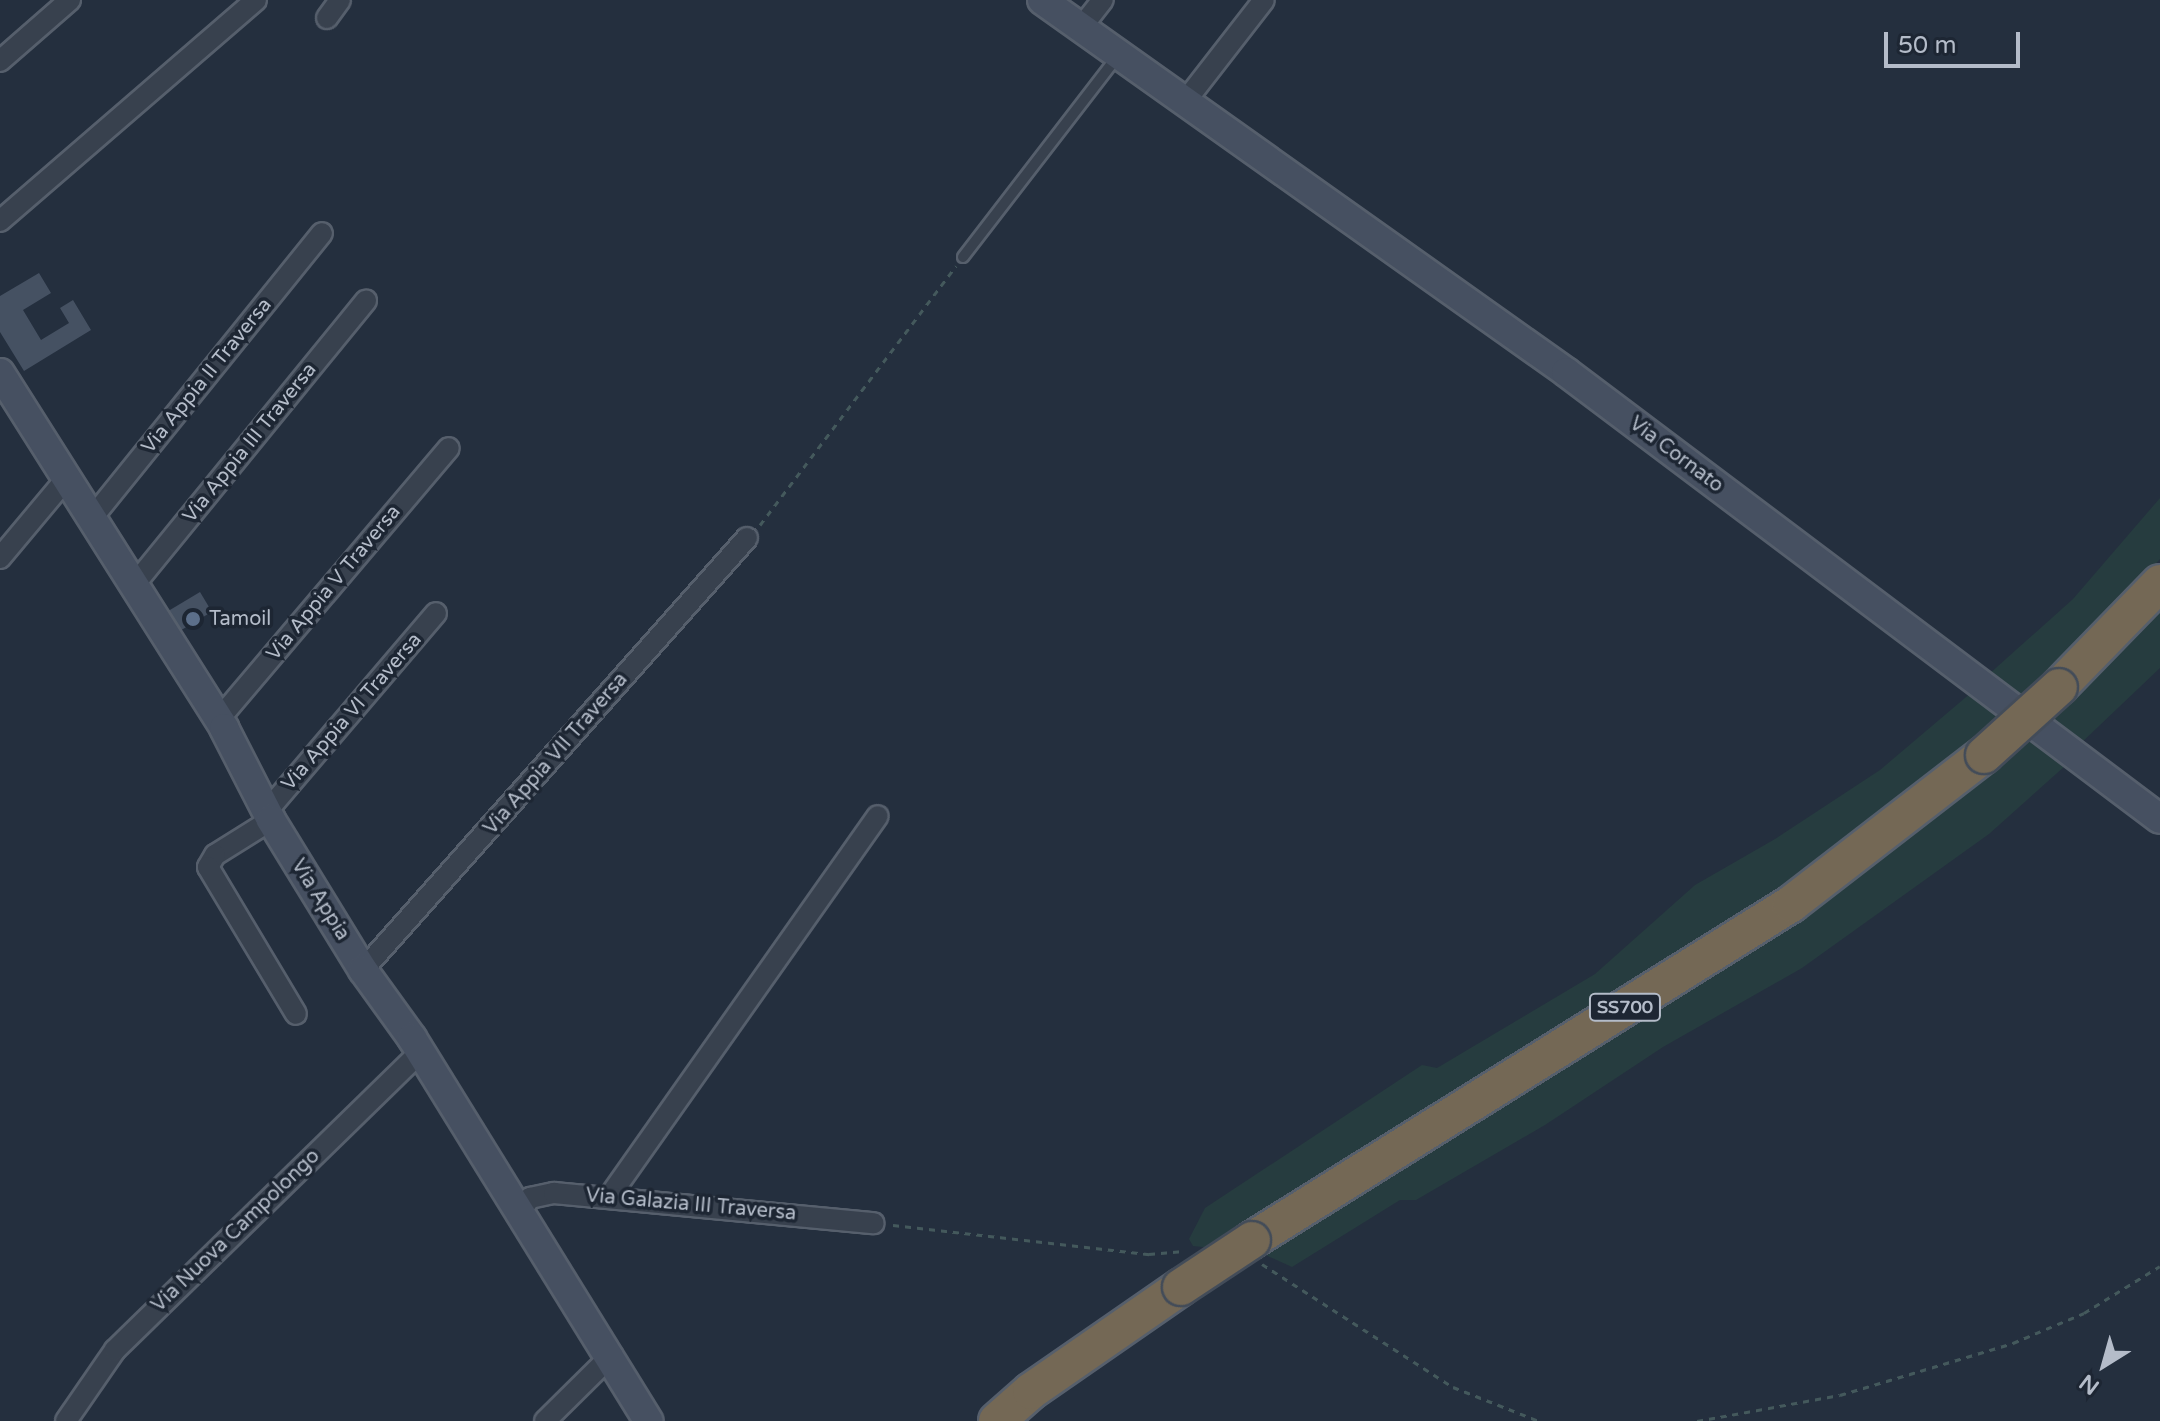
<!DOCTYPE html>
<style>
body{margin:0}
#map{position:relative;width:2160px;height:1421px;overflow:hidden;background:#242f3e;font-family:"Varela Round",sans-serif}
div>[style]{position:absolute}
.green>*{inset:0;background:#263c3f}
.building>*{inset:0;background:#455162;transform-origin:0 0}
.path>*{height:3px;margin-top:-1.5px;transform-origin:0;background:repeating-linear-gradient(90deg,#44595c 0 6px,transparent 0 12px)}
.roads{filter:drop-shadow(2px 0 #565f6c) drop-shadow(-2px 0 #565f6c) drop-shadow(0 2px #565f6c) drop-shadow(0 -2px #565f6c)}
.lane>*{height:10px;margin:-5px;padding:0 5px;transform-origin:5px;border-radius:5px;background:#38414e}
.street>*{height:20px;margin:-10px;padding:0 10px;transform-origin:10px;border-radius:10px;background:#38414e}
.secondary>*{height:28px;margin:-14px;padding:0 14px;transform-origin:14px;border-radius:14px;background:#465061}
.highway>*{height:36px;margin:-18px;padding:0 18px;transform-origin:18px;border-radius:18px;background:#746855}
.bridges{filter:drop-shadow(2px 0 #434c59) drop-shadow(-2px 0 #434c59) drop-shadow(0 2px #434c59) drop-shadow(0 -2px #434c59)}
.highway-bridge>*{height:36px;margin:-18px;padding:0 18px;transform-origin:18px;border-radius:18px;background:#746855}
.dots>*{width:22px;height:22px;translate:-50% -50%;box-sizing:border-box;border:4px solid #1d2633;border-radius:50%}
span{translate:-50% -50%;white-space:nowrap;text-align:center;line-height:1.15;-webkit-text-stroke:7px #1d2633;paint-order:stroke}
.shield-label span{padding:2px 6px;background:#1d2633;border:2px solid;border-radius:6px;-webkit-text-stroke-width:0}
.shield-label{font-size:18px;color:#b4bcc9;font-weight:700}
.street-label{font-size:20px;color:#b4bcc9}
.poi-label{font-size:20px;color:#b4bcc9}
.left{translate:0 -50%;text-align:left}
.north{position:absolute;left:2064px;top:1325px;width:80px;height:80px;-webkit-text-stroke:6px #1d2633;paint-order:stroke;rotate:217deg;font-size:22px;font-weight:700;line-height:32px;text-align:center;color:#b4bcc9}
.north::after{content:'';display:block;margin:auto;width:28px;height:36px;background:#b4bcc9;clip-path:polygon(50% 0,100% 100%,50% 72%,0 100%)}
.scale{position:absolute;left:1884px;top:32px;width:136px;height:36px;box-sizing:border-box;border:4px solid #b4bcc9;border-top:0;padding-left:10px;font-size:24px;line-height:28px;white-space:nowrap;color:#b4bcc9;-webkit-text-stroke:6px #1d2633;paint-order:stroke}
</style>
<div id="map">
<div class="green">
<div style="clip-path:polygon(2160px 498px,2160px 559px,2083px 643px,2019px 702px,1988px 675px,2073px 599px)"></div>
<div style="clip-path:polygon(2160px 607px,2160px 668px,2078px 746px,2049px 723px)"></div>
<div style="clip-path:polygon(1972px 692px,2002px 717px,1924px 786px,1786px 885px,1213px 1248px,1193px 1246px,1189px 1239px,1205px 1208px,1422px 1065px,1437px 1068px,1595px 974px,1695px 885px,1775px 839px,1880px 770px)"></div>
<div style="clip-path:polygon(2026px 737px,2065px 766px,1989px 834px,1802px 968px,1663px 1047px,1545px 1125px,1416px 1200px,1400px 1200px,1292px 1267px,1261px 1253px)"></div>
</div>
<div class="building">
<div style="clip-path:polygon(39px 273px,51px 293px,23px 310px,41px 340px,69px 323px,60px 308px,73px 300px,91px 330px,24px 371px,0 332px,0 296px)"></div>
<div style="left:200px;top:592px;width:23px;height:39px;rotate:59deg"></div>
</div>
<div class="path">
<div style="left:760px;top:525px;width:325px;rotate:-52.9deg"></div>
<div style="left:893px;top:1225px;width:258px;rotate:6.5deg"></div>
<div style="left:1149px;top:1254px;width:35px;rotate:-5deg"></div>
<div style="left:1262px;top:1264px;width:227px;rotate:32.8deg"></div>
<div style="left:1453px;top:1387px;width:92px;rotate:21.6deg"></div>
<div style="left:1697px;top:1421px;width:145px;rotate:-10.3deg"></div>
<div style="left:1840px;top:1395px;width:181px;rotate:-16.7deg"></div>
<div style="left:2013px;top:1343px;width:77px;rotate:-22.9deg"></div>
<div style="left:2084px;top:1313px;width:89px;rotate:-31.7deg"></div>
</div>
<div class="roads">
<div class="lane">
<div style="left:963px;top:257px;width:252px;rotate:-52.4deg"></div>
</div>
<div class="street">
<div style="left:327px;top:18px;width:22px;rotate:-54deg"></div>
<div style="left:1080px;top:29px;width:37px;rotate:-52deg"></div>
<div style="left:0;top:61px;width:93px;rotate:-41.1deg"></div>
<div style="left:1184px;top:103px;width:130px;rotate:-52.2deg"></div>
<div style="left:0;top:221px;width:338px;rotate:-40.8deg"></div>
<div style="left:92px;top:518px;width:366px;rotate:-51.1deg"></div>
<div style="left:0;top:558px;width:103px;rotate:-50.1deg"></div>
<div style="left:134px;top:585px;width:367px;rotate:-50.8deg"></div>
<div style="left:219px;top:719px;width:355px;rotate:-49.7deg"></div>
<div style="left:267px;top:811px;width:260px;rotate:-49.5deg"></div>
<div style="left:271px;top:820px;width:66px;rotate:148deg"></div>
<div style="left:215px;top:855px;width:14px;rotate:120deg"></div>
<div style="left:208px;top:867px;width:171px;rotate:59.1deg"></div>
<div style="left:363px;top:970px;width:578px;rotate:-48.37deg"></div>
<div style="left:609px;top:1197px;width:466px;rotate:-54.8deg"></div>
<div style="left:518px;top:1215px;width:21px;rotate:-55deg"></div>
<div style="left:530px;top:1198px;width:25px;rotate:-12deg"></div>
<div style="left:554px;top:1193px;width:321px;rotate:5.4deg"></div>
<div style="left:66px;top:1421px;width:86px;rotate:-55.4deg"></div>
<div style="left:115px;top:1350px;width:426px;rotate:-44.3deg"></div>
<div style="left:545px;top:1421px;width:94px;rotate:-44.6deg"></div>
</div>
<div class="secondary">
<div style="left:1042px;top:0;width:643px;rotate:35.37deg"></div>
<div style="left:1566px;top:372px;width:743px;rotate:36.96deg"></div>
<div style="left:0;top:373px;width:420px;rotate:57.7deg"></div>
<div style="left:224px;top:728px;width:103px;rotate:62.9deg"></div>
<div style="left:271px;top:820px;width:176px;rotate:58.5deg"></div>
<div style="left:363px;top:970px;width:84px;rotate:54.2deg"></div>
<div style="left:412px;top:1038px;width:450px;rotate:58.3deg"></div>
</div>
<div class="highway">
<div style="left:2059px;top:687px;width:145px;rotate:-45.8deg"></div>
<div style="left:1252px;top:1240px;width:635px;rotate:-31.94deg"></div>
<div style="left:1791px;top:904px;width:244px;rotate:-37.7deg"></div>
<div style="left:997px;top:1421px;width:45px;rotate:-41.4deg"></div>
<div style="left:1031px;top:1391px;width:183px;rotate:-34.7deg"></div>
</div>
</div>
<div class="bridges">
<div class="highway-bridge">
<div style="left:1984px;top:755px;width:101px;rotate:-42.2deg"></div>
<div style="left:1181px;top:1287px;width:85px;rotate:-33.5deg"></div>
</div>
</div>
<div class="dots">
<div style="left:193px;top:619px;background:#5c6f8a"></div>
</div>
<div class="shield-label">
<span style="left:1625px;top:1007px">SS700</span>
</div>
<div class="street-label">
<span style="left:207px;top:376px;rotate:-51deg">Via Appia II Traversa</span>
<span style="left:250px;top:443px;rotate:-51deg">Via Appia III Traversa</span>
<span style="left:1676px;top:455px;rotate:37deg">Via Cornato</span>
<span style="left:334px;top:583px;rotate:-50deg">Via Appia V Traversa</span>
<span style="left:352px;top:712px;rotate:-49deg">Via Appia VI Traversa</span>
<span style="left:556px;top:754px;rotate:-49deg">Via Appia VII Traversa</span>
<span style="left:320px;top:900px;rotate:58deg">Via Appia</span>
<span style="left:691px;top:1205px;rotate:5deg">Via Galazia III Traversa</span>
<span style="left:236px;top:1231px;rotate:-44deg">Via Nuova Campolongo</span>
</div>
<div class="poi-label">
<span class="left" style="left:209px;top:619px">Tamoil</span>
</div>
<div class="north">N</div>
<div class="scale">50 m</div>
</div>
